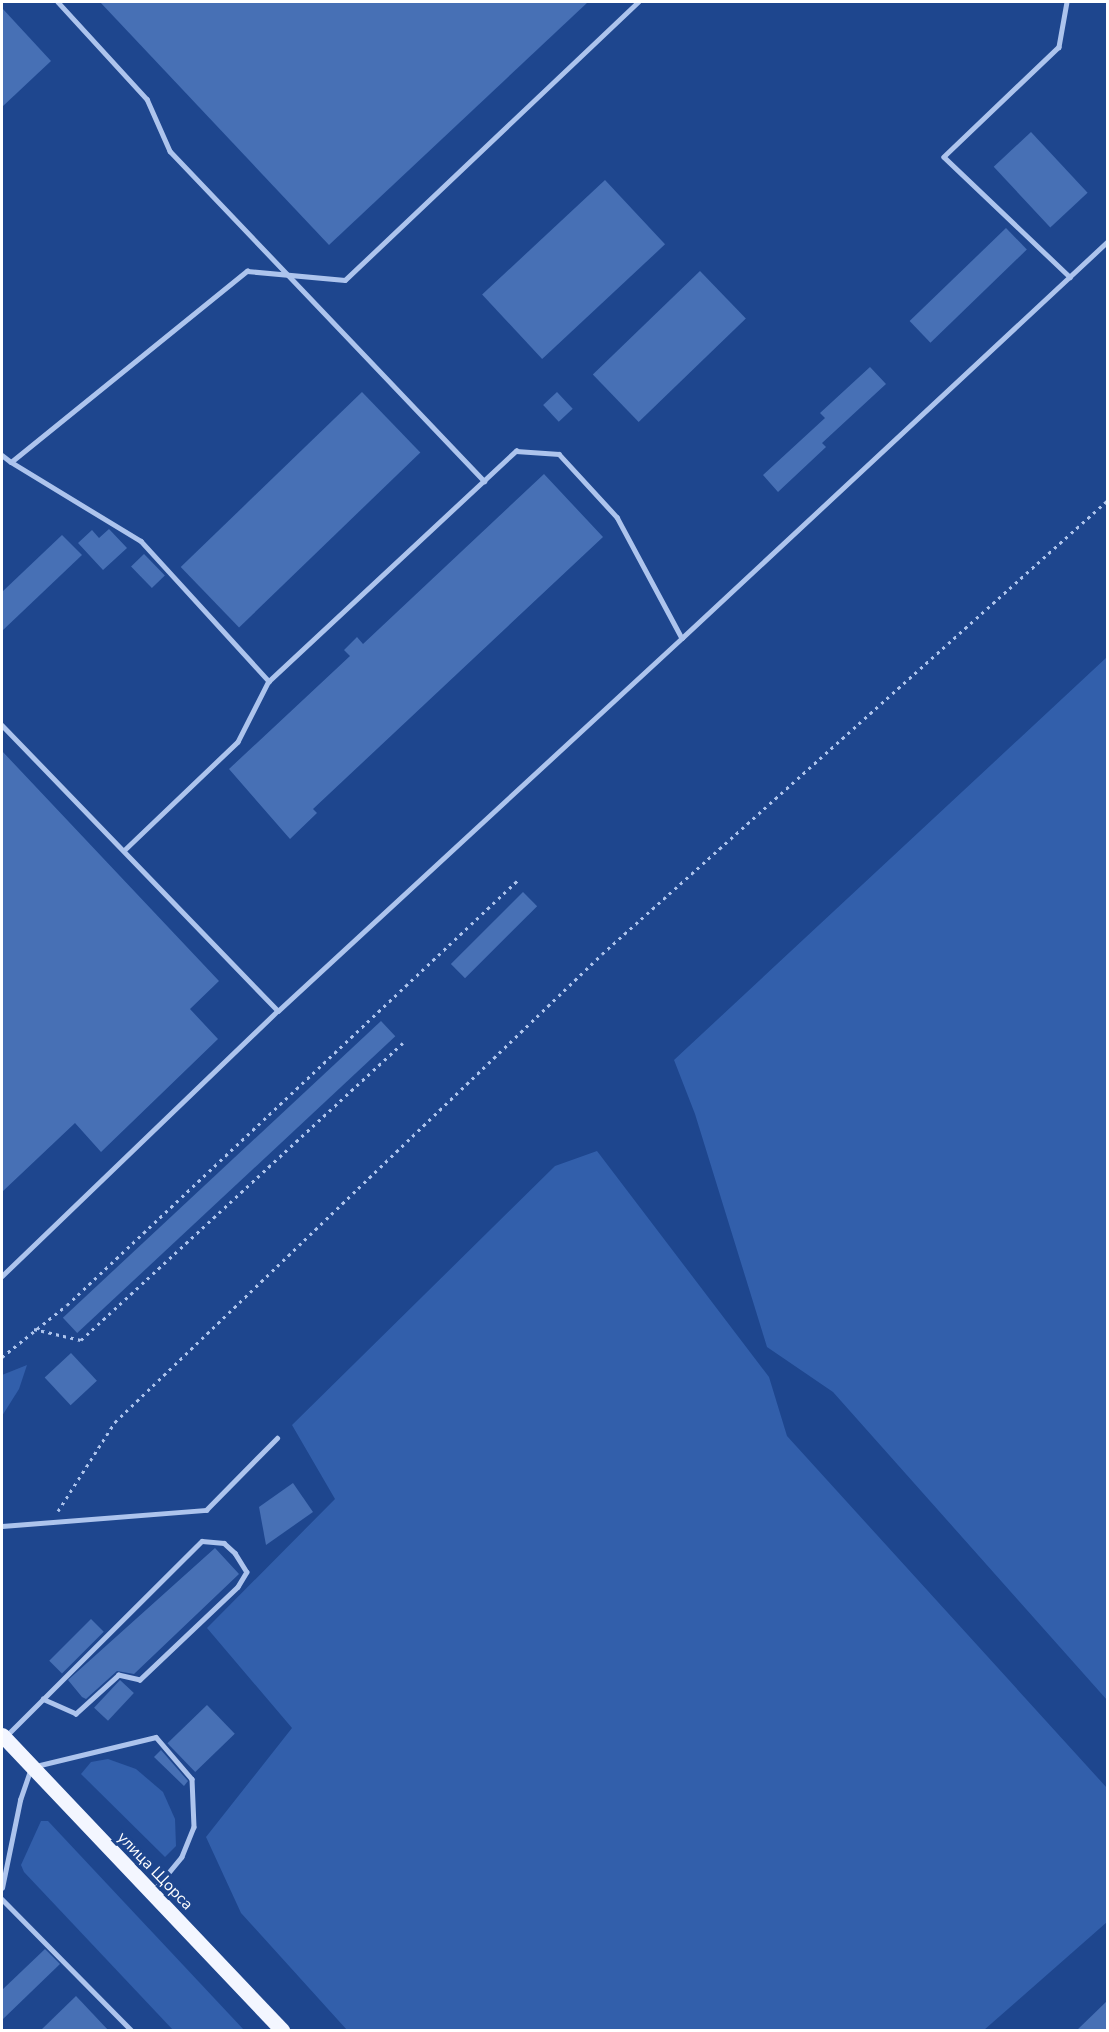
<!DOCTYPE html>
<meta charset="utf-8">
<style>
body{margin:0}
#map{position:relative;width:1109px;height:2032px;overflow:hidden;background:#1e468e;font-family:"Nunito Sans",sans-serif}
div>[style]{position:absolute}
.green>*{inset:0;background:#325fab}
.building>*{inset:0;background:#4770b5;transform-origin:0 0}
.path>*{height:3px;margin-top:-1.5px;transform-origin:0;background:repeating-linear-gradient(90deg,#adc4ed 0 3px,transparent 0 7.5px)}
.lane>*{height:4.5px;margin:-2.25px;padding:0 2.25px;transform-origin:2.25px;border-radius:2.25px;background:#adc4ed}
.primary>*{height:15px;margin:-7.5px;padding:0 7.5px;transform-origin:7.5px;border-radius:7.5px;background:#f3f6ff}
span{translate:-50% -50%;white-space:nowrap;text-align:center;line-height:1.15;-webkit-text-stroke:6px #1e468e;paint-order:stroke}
.street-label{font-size:16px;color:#fff}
.frame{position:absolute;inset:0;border:3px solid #fff;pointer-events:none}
</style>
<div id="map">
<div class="green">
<div style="clip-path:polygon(1107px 657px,1107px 1700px,833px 1392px,767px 1347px,695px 1114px,674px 1060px)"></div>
<div style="clip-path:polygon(597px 1151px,769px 1377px,787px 1436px,1107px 1788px,1107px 1922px,984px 2030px,347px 2030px,241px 1913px,206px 1837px,292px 1728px,207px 1628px,335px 1499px,292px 1425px,555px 1166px)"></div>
<div style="clip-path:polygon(27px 1365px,19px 1389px,2px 1416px,2px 1375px)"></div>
<div style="clip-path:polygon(108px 1759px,136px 1769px,163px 1792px,175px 1819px,176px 1846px,165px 1857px,81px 1774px,91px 1762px)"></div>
<div style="clip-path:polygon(41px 1821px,48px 1821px,244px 2030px,173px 2030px,24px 1872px,21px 1865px)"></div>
</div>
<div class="building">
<div style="clip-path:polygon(100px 2px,588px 2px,329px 245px)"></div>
<div style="clip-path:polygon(2px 8px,51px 61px,2px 107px)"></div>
<div style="left:1031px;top:132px;width:83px;height:51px;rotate:47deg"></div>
<div style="left:605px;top:180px;width:88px;height:168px;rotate:47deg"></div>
<div style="left:1006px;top:228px;width:30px;height:134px;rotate:46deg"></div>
<div style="left:700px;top:271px;width:66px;height:149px;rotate:46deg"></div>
<div style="clip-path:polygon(870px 367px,886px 384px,822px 443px,826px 447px,778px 492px,763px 475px,825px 418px,820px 413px)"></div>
<div style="left:362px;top:392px;width:84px;height:252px;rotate:46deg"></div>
<div style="left:557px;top:392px;width:23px;height:19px;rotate:47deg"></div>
<div style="clip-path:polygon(544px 474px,603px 537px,313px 809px,317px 813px,290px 839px,229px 769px,350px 656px,344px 650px,357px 637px,363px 644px)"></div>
<div style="clip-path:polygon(109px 529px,127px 548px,103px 570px,78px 543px,92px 530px,99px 538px)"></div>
<div style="clip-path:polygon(62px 535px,82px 555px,2px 631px,2px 592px)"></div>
<div style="left:144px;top:554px;width:30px;height:18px;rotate:46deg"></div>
<div style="clip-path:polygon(2px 751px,219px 981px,190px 1009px,218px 1039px,101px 1152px,75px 1123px,2px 1192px)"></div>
<div style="left:523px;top:892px;width:20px;height:102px;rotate:45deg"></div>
<div style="left:381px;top:1021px;width:21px;height:435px;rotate:47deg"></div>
<div style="left:71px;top:1353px;width:38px;height:36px;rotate:47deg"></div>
<div style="clip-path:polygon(293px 1483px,313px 1512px,266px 1545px,259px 1507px)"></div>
<div style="clip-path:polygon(215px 1548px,239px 1574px,134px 1674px,117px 1671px,86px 1699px,82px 1697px,68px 1680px)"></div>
<div style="left:91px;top:1619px;width:18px;height:59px;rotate:45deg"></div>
<div style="left:120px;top:1680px;width:19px;height:38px;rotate:43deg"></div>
<div style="left:207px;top:1705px;width:40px;height:55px;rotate:46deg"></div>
<div style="clip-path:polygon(161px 1750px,188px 1781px,184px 1786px,154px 1757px)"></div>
<div style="clip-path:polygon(45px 1949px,60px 1964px,2px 2020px,2px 1990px)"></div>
<div style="clip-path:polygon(76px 1996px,109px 2031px,40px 2031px)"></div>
<div style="clip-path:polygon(1107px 2001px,1107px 2031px,1076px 2031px)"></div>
</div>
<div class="path">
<div style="left:34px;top:1329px;width:48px;rotate:13.2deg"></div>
<div style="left:81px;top:1340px;width:438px;rotate:-42.7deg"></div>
<div style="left:2px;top:1357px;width:83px;rotate:-38.7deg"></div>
<div style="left:67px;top:1305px;width:620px;rotate:-43.3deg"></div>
<div style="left:58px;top:1511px;width:106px;rotate:-57.4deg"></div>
<div style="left:115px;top:1422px;width:675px;rotate:-43.86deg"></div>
<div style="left:602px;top:954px;width:680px;rotate:-41.9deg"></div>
</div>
<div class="lane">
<div style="left:58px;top:2px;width:132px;rotate:47.5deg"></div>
<div style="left:147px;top:99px;width:57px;rotate:66.1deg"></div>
<div style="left:170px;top:151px;width:456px;rotate:46.4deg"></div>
<div style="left:1067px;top:2px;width:46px;rotate:100.1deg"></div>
<div style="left:1059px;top:47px;width:159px;rotate:136.3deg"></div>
<div style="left:944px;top:157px;width:174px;rotate:43.6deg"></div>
<div style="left:2px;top:455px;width:11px;rotate:38deg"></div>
<div style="left:11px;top:462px;width:304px;rotate:-39deg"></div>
<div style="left:247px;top:271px;width:98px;rotate:5.2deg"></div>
<div style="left:345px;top:280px;width:404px;rotate:-43.5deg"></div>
<div style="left:11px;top:462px;width:152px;rotate:31.3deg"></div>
<div style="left:141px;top:541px;width:190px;rotate:47.6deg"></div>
<div style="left:269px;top:681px;width:68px;rotate:116.9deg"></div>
<div style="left:238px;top:742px;width:156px;rotate:136.3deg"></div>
<div style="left:269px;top:681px;width:338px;rotate:-43deg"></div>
<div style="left:516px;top:451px;width:43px;rotate:4deg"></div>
<div style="left:559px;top:454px;width:86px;rotate:47.4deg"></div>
<div style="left:617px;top:517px;width:137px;rotate:61.8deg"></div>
<div style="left:682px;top:638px;width:582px;rotate:-42.98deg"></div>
<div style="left:2px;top:725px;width:397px;rotate:46deg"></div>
<div style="left:278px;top:1011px;width:383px;rotate:136.1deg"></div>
<div style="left:278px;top:1011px;width:550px;rotate:-42.72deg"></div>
<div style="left:2px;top:1526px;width:205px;rotate:-4.5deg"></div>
<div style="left:206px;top:1510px;width:101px;rotate:-45.4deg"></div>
<div style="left:6px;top:1736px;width:276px;rotate:-44.9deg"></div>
<div style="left:202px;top:1541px;width:22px;rotate:5deg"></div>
<div style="left:224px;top:1543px;width:15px;rotate:42deg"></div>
<div style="left:235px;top:1553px;width:22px;rotate:58deg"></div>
<div style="left:247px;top:1572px;width:17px;rotate:121deg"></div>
<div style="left:238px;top:1587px;width:135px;rotate:136.5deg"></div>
<div style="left:140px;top:1680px;width:22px;rotate:-167deg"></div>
<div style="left:119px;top:1675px;width:58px;rotate:137.8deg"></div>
<div style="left:76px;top:1714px;width:36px;rotate:-156deg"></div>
<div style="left:36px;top:1766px;width:123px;rotate:-13.6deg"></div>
<div style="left:156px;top:1737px;width:55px;rotate:49.4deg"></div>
<div style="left:192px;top:1779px;width:48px;rotate:87.6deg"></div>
<div style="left:194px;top:1827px;width:32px;rotate:112deg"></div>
<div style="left:182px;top:1857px;width:44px;rotate:129.5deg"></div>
<div style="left:2px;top:1888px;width:90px;rotate:-78.4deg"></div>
<div style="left:20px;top:1800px;width:31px;rotate:-71deg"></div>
<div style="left:2px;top:1899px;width:184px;rotate:45.4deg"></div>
</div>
<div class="primary">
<div style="left:2px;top:1735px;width:407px;rotate:46.5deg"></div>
</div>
<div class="street-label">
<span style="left:155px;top:1871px;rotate:46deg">улица Щорса</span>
</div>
<div class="frame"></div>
</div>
